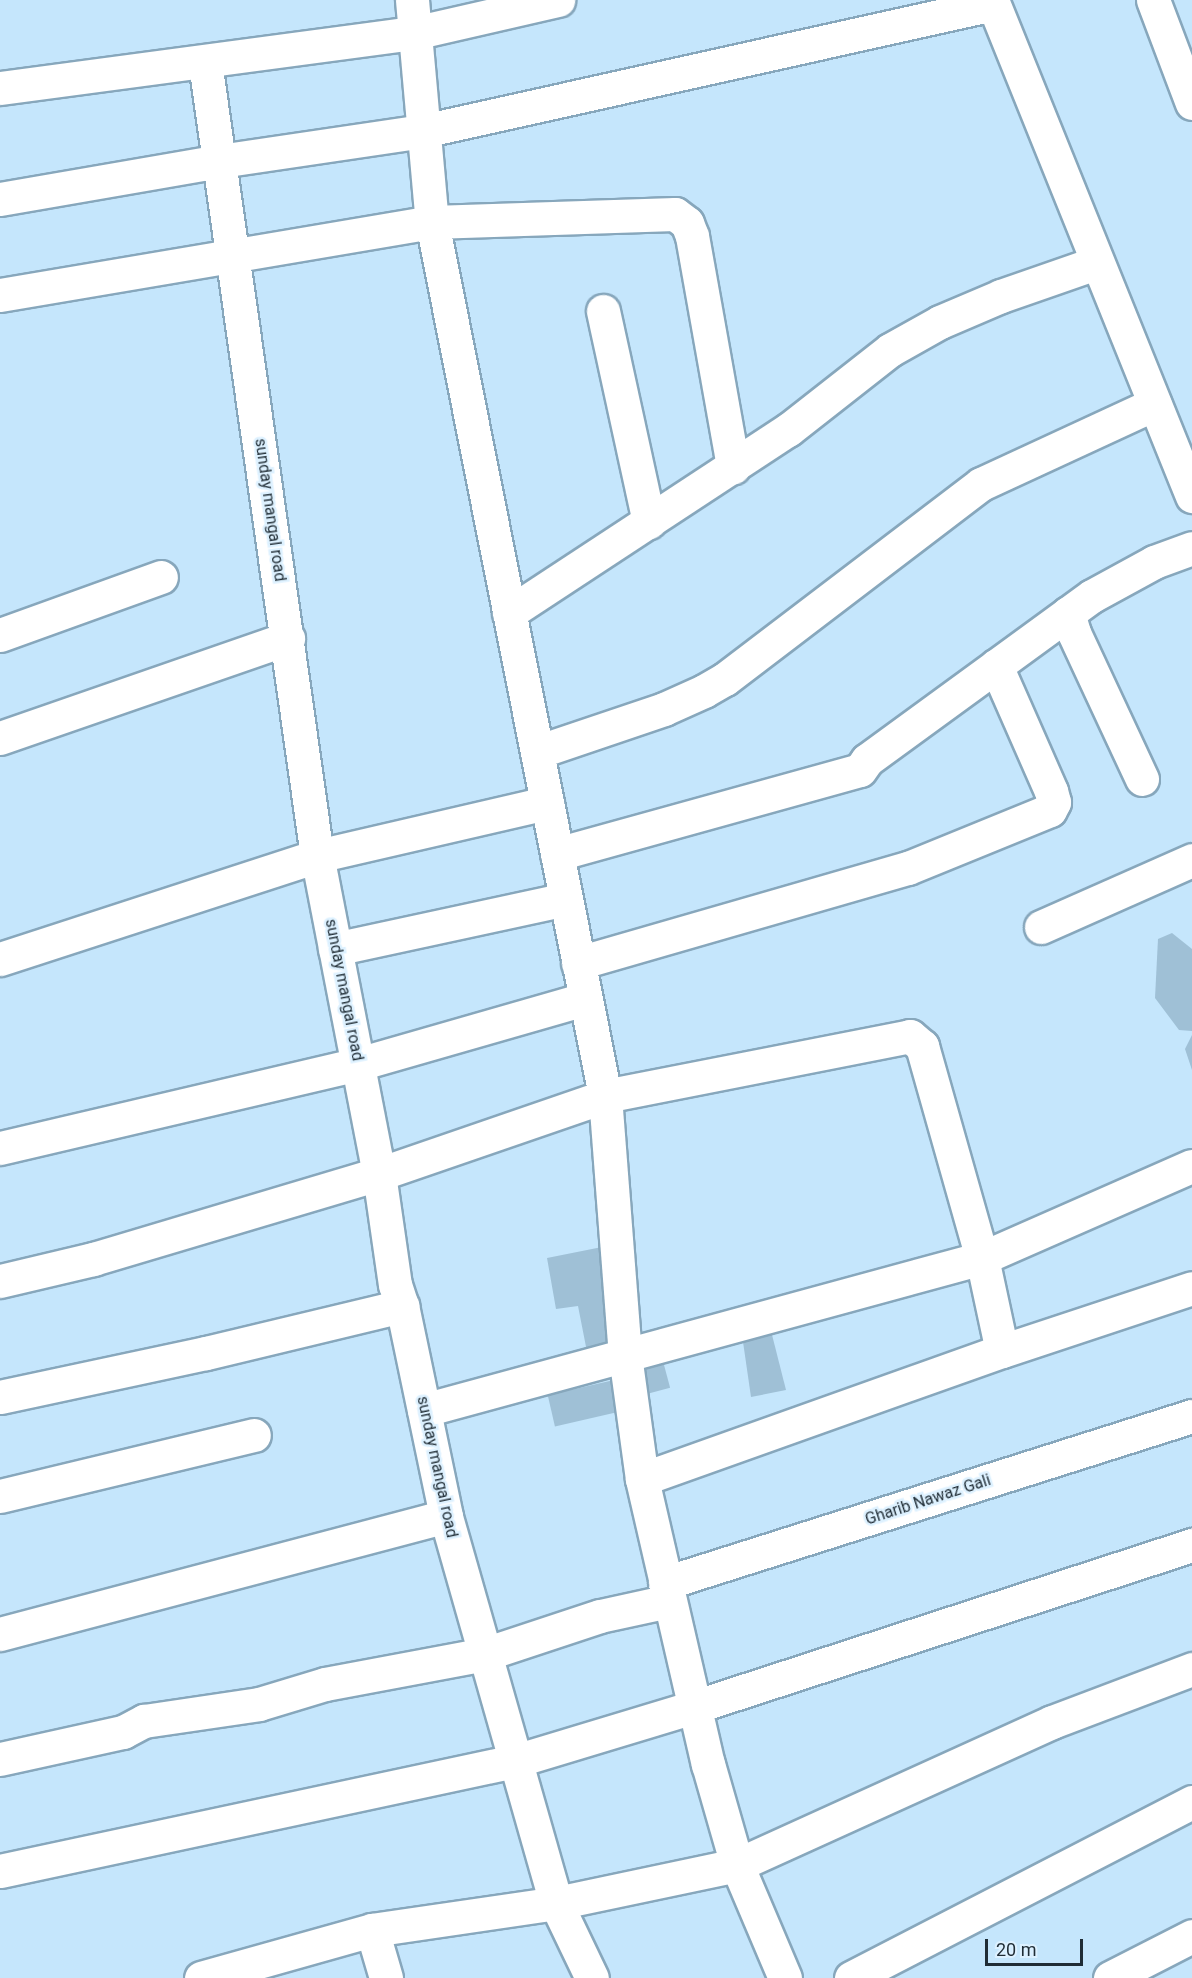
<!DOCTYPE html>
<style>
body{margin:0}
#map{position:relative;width:1192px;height:1978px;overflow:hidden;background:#c5e6fc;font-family:Roboto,sans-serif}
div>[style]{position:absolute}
.building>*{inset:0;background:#9fc0d6;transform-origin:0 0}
.roads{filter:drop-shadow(2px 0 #87a7bc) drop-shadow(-2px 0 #87a7bc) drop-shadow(0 2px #87a7bc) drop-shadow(0 -2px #87a7bc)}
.minor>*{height:33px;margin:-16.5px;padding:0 16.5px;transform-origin:16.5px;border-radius:16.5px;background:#fff}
span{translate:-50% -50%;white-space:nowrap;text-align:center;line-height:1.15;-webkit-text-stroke:5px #ddf1ff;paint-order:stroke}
.street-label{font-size:16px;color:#1f2c35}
.scale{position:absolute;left:985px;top:1939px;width:98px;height:27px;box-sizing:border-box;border:3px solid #1f2c35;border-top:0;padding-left:8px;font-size:18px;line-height:21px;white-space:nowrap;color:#1f2c35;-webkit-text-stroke:4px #ddf1ff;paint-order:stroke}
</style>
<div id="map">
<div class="building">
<div style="clip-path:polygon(1172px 933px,1192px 949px,1192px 1031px,1179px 1030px,1155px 998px,1158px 939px)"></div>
<div style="clip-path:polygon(1192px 1035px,1192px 1070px,1185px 1049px)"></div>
<div style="clip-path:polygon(607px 1246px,618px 1349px,588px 1357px,578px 1306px,556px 1309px,547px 1258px)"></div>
<div style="clip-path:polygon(768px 1319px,786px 1390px,751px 1397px,741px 1328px)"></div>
<div style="left:660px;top:1350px;width:39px;height:30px;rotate:75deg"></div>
<div style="left:614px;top:1380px;width:32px;height:68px;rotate:77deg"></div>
</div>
<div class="roads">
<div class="minor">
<div style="left:412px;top:0;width:223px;rotate:84.9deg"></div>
<div style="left:432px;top:222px;width:891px;rotate:78.8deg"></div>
<div style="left:605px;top:1096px;width:260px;rotate:85.6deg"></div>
<div style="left:625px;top:1355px;width:125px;rotate:82.2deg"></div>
<div style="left:642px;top:1479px;width:293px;rotate:77deg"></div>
<div style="left:708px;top:1764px;width:105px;rotate:74deg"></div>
<div style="left:737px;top:1865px;width:185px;rotate:168.1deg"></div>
<div style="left:556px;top:1903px;width:83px;rotate:64.4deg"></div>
<div style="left:992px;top:0;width:535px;rotate:68.04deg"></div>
<div style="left:1153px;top:0;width:110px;rotate:69.3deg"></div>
<div style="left:0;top:88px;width:418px;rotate:-7.6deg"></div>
<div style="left:414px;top:33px;width:148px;rotate:-12.9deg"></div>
<div style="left:0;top:199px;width:223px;rotate:-9.8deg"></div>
<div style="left:220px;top:161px;width:205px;rotate:-8.4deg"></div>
<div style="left:423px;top:131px;width:584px;rotate:-12.56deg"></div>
<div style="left:0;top:295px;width:438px;rotate:-9.6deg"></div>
<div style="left:432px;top:222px;width:243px;rotate:-1.9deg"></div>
<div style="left:675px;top:214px;width:15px;rotate:37deg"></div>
<div style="left:687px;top:223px;width:14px;rotate:69deg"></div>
<div style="left:692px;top:236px;width:235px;rotate:79.9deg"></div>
<div style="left:603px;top:311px;width:216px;rotate:77.7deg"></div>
<div style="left:509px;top:613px;width:334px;rotate:-33.3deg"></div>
<div style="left:788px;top:430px;width:130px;rotate:-38.1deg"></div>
<div style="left:890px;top:350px;width:57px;rotate:-29.2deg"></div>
<div style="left:940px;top:322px;width:66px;rotate:-23.1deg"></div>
<div style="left:1001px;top:296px;width:101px;rotate:-19.2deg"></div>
<div style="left:1068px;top:613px;width:21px;rotate:73deg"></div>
<div style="left:1074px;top:633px;width:161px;rotate:65deg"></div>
<div style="left:0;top:635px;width:171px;rotate:-19.8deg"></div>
<div style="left:0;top:738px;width:305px;rotate:-19.1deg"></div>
<div style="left:537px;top:752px;width:134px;rotate:-18.7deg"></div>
<div style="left:664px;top:709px;width:44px;rotate:-24.2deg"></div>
<div style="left:704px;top:691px;width:24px;rotate:-30deg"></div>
<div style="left:725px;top:679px;width:322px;rotate:-37.3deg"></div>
<div style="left:981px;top:484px;width:191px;rotate:-24.8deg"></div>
<div style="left:557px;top:854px;width:314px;rotate:-15.5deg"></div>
<div style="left:860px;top:770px;width:12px;rotate:-55deg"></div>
<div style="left:867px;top:760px;width:278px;rotate:-36.1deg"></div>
<div style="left:1092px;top:596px;width:71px;rotate:-28.7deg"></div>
<div style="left:1154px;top:562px;width:40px;rotate:-20.2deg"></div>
<div style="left:1041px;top:927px;width:165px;rotate:-23.9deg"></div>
<div style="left:335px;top:949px;width:236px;rotate:-12.2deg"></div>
<div style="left:0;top:959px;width:333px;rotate:-18deg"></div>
<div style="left:317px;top:856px;width:236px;rotate:-13deg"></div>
<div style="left:578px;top:963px;width:343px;rotate:-16.1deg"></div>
<div style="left:908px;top:868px;width:153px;rotate:-22.2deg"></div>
<div style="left:1050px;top:810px;width:9px;rotate:-63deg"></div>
<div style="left:1054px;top:802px;width:11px;rotate:-105deg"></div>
<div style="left:1051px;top:791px;width:137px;rotate:-113.7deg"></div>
<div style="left:0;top:1148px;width:368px;rotate:-13.2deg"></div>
<div style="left:358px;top:1064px;width:236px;rotate:-16deg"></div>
<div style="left:0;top:1281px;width:96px;rotate:-13.3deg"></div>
<div style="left:93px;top:1259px;width:298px;rotate:-16.6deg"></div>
<div style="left:379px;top:1174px;width:239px;rotate:-19deg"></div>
<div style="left:605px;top:1096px;width:311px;rotate:-11.1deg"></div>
<div style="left:910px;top:1036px;width:16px;rotate:40deg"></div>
<div style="left:922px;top:1046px;width:220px;rotate:74.2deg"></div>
<div style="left:982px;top:1258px;width:95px;rotate:77.9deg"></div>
<div style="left:0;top:1397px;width:211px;rotate:-12.1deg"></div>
<div style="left:206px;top:1353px;width:202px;rotate:-13.5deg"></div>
<div style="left:424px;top:1410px;width:578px;rotate:-15.24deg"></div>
<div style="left:982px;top:1258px;width:229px;rotate:-23.7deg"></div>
<div style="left:642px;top:1479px;width:382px;rotate:-19.6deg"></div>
<div style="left:1002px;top:1351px;width:200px;rotate:-18.3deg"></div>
<div style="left:0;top:1496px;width:261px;rotate:-13.5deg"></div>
<div style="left:665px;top:1583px;width:553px;rotate:-17.58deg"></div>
<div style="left:0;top:1634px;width:461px;rotate:-14.8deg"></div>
<div style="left:0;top:1759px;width:126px;rotate:-12.4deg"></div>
<div style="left:123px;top:1732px;width:24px;rotate:-28deg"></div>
<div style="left:144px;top:1721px;width:116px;rotate:-8.4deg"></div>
<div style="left:259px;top:1704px;width:69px;rotate:-16.9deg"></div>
<div style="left:325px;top:1684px;width:163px;rotate:-10.6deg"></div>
<div style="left:485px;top:1654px;width:121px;rotate:-18.3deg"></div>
<div style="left:600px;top:1616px;width:71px;rotate:-12.3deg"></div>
<div style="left:0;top:1871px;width:527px;rotate:-12.06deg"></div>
<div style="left:515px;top:1761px;width:190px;rotate:-16.8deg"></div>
<div style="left:697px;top:1706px;width:521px;rotate:-18.02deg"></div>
<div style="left:372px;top:1930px;width:50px;rotate:73.7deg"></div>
<div style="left:201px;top:1978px;width:178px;rotate:-15.7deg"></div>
<div style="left:372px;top:1930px;width:186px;rotate:-8.3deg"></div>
<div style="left:556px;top:1903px;width:402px;rotate:-105.9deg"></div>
<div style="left:446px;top:1516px;width:215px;rotate:-101.8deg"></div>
<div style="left:402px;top:1306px;width:22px;rotate:-108deg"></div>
<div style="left:395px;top:1285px;width:112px;rotate:-98.2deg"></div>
<div style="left:379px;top:1174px;width:324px;rotate:-101deg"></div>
<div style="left:317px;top:856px;width:802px;rotate:-98.03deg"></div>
<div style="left:785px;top:1978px;width:123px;rotate:-113deg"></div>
<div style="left:737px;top:1865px;width:346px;rotate:-24.4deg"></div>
<div style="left:1052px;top:1722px;width:150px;rotate:-20.7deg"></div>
<div style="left:851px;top:1978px;width:384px;rotate:-27.3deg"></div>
<div style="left:1110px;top:1978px;width:92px;rotate:-27.1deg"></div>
</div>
</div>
<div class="street-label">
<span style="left:270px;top:510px;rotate:82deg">sunday mangal road</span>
<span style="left:344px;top:990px;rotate:79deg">sunday mangal road</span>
<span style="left:437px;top:1467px;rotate:78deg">sunday mangal road</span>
<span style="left:928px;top:1500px;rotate:-18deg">Gharib Nawaz Gali</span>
</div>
<div class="scale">20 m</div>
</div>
